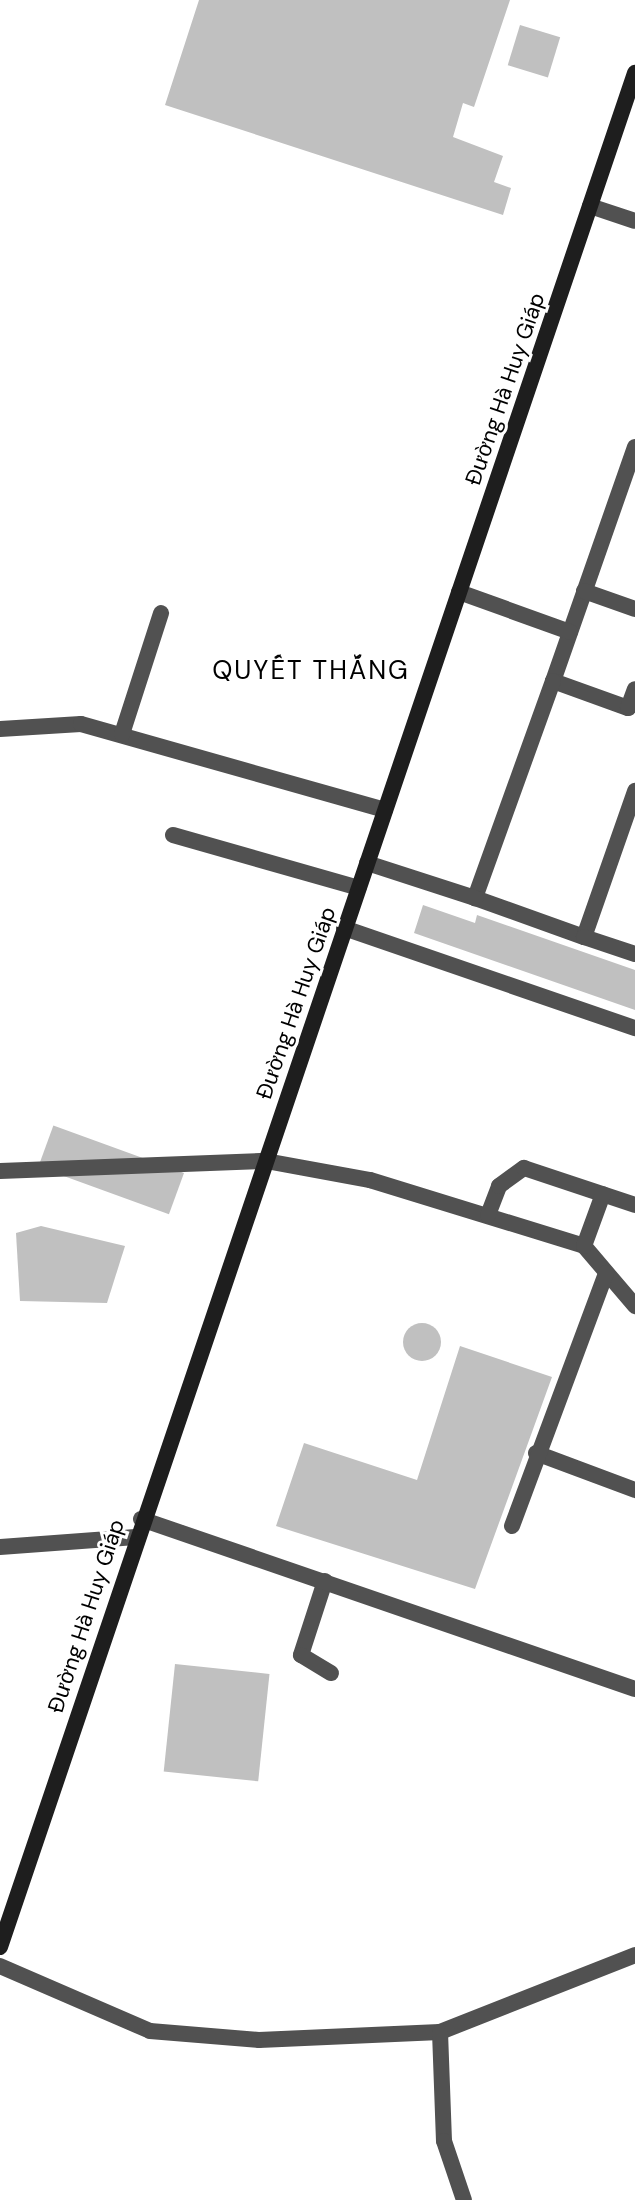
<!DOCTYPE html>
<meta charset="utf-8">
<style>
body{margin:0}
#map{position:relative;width:635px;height:2200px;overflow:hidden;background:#fff;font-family:"DM Sans",sans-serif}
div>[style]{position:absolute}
.building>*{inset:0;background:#c0c0c0;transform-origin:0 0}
.round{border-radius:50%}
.lane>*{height:16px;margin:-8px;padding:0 8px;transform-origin:8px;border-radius:8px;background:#515151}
.street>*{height:16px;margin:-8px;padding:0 8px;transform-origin:8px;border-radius:8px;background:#515151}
.secondary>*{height:16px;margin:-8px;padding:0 8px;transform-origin:8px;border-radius:8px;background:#1e1e1e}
span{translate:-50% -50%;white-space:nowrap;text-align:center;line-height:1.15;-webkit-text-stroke:6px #fff;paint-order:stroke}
.street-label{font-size:22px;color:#000}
.quarter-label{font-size:26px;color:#000;letter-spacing:2px}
</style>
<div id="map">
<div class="building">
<div style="clip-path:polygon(199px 0,510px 0,474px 107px,463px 103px,453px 137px,503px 156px,494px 182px,511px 188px,503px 215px,165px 105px)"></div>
<div style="left:520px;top:25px;width:42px;height:42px;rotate:17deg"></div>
<div style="clip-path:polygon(423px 905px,475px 923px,477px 915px,635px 970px,635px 1010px,414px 933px)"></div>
<div style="left:184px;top:1173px;width:44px;height:139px;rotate:110deg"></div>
<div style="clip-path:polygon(41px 1226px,125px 1246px,107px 1303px,20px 1301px,16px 1233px)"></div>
<div class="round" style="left:403px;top:1323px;width:38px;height:38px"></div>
<div style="clip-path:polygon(460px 1346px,552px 1377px,475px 1589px,276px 1526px,304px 1443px,417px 1480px)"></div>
<div style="left:175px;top:1664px;width:95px;height:108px;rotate:6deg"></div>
</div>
<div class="lane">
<div style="left:590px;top:206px;width:47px;rotate:18.4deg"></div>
<div style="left:635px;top:447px;width:248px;rotate:109.3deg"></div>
<div style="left:553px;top:681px;width:80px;rotate:19.8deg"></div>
<div style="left:628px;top:708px;width:20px;rotate:-70deg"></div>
<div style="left:584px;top:591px;width:54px;rotate:19.4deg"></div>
<div style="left:459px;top:592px;width:118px;rotate:19.8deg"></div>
<div style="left:553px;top:681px;width:231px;rotate:109.8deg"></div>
<div style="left:475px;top:898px;width:116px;rotate:19.7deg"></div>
<div style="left:584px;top:937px;width:155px;rotate:-70.7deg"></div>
<div style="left:367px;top:863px;width:114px;rotate:18deg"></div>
<div style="left:584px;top:937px;width:54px;rotate:18.4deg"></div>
<div style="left:0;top:1171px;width:266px;rotate:-2.2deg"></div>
<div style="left:325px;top:1581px;width:78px;rotate:108deg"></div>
<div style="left:301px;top:1655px;width:35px;rotate:31deg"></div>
<div style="left:0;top:1966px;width:163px;rotate:23.4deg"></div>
<div style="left:150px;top:2031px;width:109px;rotate:4.7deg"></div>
<div style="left:259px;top:2040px;width:181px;rotate:-2.5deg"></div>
<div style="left:440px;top:2032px;width:210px;rotate:-21.5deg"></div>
<div style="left:440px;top:2032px;width:109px;rotate:87.9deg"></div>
<div style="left:444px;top:2141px;width:62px;rotate:71.3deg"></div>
</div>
<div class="street">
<div style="left:0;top:729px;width:81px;rotate:-3.5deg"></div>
<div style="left:81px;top:724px;width:316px;rotate:15.8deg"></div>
<div style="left:122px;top:734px;width:127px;rotate:-72.1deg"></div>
<div style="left:173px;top:835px;width:193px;rotate:15.9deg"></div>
<div style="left:344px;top:928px;width:308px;rotate:19deg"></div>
<div style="left:266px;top:1161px;width:106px;rotate:10.4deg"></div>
<div style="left:370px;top:1180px;width:224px;rotate:17.1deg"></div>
<div style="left:584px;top:1246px;width:79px;rotate:49.6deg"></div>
<div style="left:488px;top:1215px;width:31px;rotate:-69deg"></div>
<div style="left:499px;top:1186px;width:31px;rotate:-36deg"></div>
<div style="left:524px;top:1168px;width:117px;rotate:18.4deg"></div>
<div style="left:584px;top:1246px;width:55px;rotate:-69.9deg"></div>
<div style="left:536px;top:1453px;width:106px;rotate:20.5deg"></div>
<div style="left:141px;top:1519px;width:522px;rotate:18.99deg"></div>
<div style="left:512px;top:1526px;width:270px;rotate:-69.6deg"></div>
<div style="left:0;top:1547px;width:136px;rotate:-4.2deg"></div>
</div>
<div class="secondary">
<div style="left:0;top:1947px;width:1979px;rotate:-71.28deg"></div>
</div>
<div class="street-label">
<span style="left:505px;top:389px;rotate:-71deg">Đường Hà Huy Giáp</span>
<span style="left:296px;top:1003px;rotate:-71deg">Đường Hà Huy Giáp</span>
<span style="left:86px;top:1616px;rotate:-72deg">Đường Hà Huy Giáp</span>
</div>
<div class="quarter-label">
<span style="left:311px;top:671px">QUYẾT THẮNG</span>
</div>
</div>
